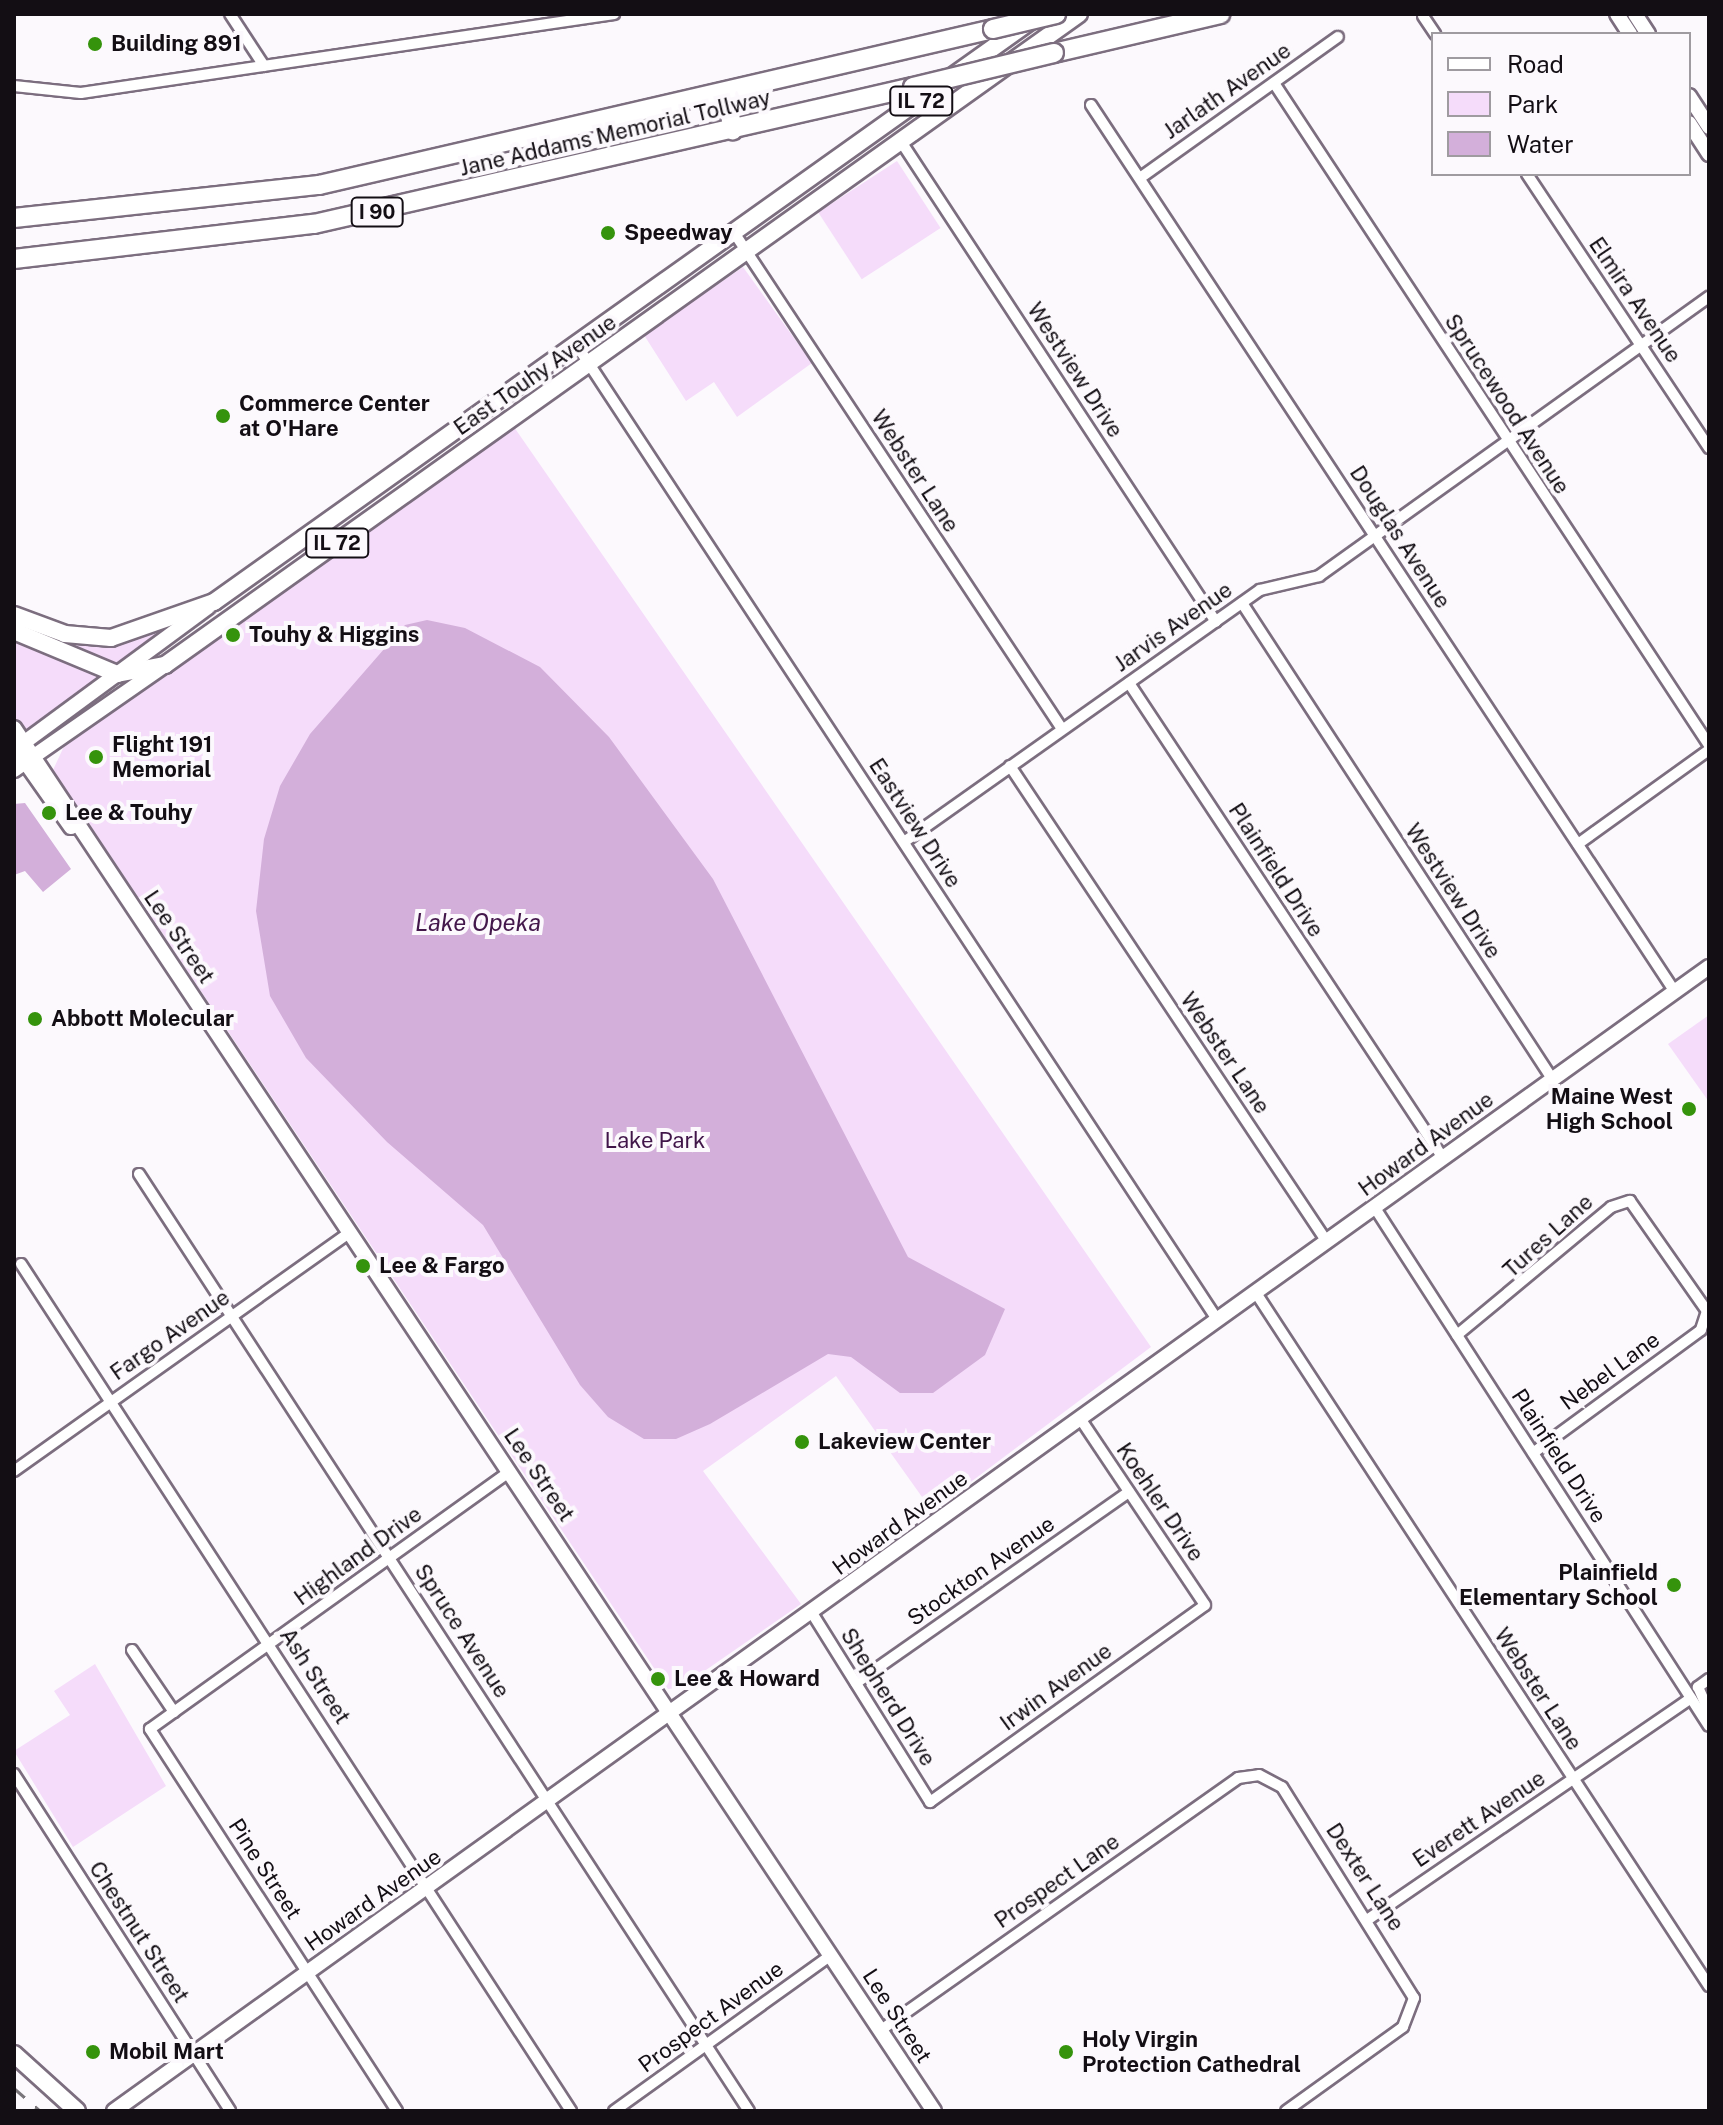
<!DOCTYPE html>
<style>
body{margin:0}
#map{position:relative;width:1723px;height:2125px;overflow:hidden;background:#fcf9fd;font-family:"Public Sans",sans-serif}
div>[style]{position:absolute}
.green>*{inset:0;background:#f5dcfa;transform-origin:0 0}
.water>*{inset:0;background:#d3afda}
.roads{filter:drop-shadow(2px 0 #7c6e7f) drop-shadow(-2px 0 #7c6e7f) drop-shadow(0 2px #7c6e7f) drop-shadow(0 -2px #7c6e7f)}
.street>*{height:10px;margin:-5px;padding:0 5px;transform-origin:5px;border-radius:5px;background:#fff}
.secondary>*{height:14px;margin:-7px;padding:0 7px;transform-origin:7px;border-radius:7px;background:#fff}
.primary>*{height:16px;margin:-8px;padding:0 8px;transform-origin:8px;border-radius:8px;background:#fff}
.highway>*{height:18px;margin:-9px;padding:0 9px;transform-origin:9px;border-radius:9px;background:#fff}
.rail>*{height:3px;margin-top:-1.5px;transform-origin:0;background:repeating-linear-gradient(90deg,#79757a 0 14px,transparent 0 28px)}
.bridges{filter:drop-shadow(2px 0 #7c6e7f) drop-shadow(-2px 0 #7c6e7f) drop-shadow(0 2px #7c6e7f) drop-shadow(0 -2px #7c6e7f)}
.highway-bridge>*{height:18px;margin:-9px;padding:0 9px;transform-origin:9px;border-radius:9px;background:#fff}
.dots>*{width:22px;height:22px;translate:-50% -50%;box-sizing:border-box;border:4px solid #fcf9fd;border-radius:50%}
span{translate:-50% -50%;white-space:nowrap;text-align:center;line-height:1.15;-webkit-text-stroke:8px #fcf9fd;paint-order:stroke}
.shield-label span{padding:2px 6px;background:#fcf9fd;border:2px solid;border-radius:6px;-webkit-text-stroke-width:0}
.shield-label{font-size:20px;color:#130e14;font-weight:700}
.poi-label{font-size:22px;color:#130e14;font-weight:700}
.left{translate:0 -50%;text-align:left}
.right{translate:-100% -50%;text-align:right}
.street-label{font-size:22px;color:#130e14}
.park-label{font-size:22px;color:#401549}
.water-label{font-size:24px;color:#43174b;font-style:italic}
.frame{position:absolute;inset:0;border:16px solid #130e14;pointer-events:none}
.legend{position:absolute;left:1431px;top:32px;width:260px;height:144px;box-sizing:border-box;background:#fcf9fd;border:2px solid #9f9ba0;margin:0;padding:10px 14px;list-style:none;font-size:24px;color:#130e14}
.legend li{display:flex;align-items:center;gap:16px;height:40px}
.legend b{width:40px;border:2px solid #9f9ba0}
</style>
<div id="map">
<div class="green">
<div style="left:897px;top:161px;width:80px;height:94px;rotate:57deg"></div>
<div style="clip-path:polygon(743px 267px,812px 363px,737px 417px,714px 382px,686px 401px,644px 335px)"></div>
<div style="clip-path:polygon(514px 427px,1151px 1347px,932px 1511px,836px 1376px,703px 1471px,801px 1604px,680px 1688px,668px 1689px,53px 770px,66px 742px)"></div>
<div style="clip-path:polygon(14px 620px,102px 644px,168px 630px,121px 669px,14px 627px)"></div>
<div style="clip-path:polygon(14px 639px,105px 676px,26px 736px,14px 719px)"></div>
<div style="clip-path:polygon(1709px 1015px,1709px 1102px,1668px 1044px)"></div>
<div style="clip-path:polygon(95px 1664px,166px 1786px,73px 1847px,14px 1751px,70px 1715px,54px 1691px)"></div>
</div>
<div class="water">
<div style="clip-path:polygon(427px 620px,465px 628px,540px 667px,609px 737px,713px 879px,908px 1257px,1005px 1309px,985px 1355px,933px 1393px,900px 1393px,851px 1357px,828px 1354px,710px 1424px,676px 1439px,644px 1439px,608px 1417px,580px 1385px,483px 1225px,387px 1142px,306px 1058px,270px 996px,256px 911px,264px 839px,280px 786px,310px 734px,405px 625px)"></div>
<div style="clip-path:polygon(25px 803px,71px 869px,43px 892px,25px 871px,14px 875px,14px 804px)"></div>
</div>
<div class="roads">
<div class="street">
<div style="left:230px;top:14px;width:62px;rotate:56.8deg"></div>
<div style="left:1423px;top:16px;width:22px;rotate:56deg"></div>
<div style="left:1274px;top:83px;width:792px;rotate:56.69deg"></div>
<div style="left:14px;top:86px;width:67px;rotate:6deg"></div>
<div style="left:81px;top:93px;width:539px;rotate:-8.43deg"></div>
<div style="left:1091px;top:105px;width:1062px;rotate:56.64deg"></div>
<div style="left:900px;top:140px;width:576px;rotate:56.75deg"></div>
<div style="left:1527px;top:174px;width:329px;rotate:56.4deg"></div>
<div style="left:1140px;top:178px;width:243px;rotate:-35.5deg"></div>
<div style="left:735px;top:234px;width:593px;rotate:56.55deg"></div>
<div style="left:578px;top:347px;width:1165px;rotate:56.69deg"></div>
<div style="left:1242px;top:603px;width:569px;rotate:56.9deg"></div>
<div style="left:1129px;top:683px;width:569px;rotate:56.53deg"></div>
<div style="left:1010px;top:766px;width:572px;rotate:56.34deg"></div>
<div style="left:904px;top:842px;width:436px;rotate:-35.3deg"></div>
<div style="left:1260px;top:590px;width:61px;rotate:-13.3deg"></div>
<div style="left:1319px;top:576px;width:480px;rotate:-35.6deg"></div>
<div style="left:1578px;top:844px;width:161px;rotate:-35.7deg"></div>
<div style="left:139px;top:1174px;width:1118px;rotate:56.94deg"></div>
<div style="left:1375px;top:1208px;width:616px;rotate:57.19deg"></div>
<div style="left:21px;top:1264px;width:1010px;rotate:57deg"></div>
<div style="left:1256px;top:1293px;width:828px;rotate:56.83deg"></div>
<div style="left:1457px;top:1335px;width:200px;rotate:-39.7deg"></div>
<div style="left:1611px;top:1207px;width:20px;rotate:-18deg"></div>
<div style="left:1630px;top:1201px;width:134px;rotate:55deg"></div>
<div style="left:1707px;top:1311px;width:20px;rotate:108deg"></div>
<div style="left:1701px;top:1330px;width:208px;rotate:143.8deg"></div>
<div style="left:14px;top:1471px;width:412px;rotate:-35.4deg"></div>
<div style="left:812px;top:1613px;width:223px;rotate:58deg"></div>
<div style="left:930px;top:1802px;width:338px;rotate:-35.6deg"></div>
<div style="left:1205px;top:1605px;width:221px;rotate:-123.8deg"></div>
<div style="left:132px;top:1650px;width:75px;rotate:55.9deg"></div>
<div style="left:1709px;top:1679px;width:14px;rotate:144deg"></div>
<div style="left:1698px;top:1687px;width:27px;rotate:66deg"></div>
<div style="left:856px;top:1683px;width:333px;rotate:-35deg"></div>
<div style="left:14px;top:1774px;width:400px;rotate:57.3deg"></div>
<div style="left:1370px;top:1918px;width:389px;rotate:-34.4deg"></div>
<div style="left:881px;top:2030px;width:437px;rotate:-35.2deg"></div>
<div style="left:1238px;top:1778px;width:21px;rotate:-8deg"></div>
<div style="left:1259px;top:1775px;width:26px;rotate:28deg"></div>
<div style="left:1282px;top:1787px;width:249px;rotate:58deg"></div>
<div style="left:1414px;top:1998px;width:31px;rotate:111deg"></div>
<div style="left:1403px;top:2027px;width:144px;rotate:144.3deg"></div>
<div style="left:397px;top:2111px;width:455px;rotate:-122.9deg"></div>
<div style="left:150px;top:1729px;width:443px;rotate:-35.6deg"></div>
<div style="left:614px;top:2111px;width:267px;rotate:-35.7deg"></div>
</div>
<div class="secondary">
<div style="left:1617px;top:14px;width:24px;rotate:57deg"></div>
<div style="left:1635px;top:14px;width:24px;rotate:57deg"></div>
<div style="left:1689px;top:96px;width:37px;rotate:57deg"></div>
<div style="left:1689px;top:123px;width:37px;rotate:57deg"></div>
<div style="left:14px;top:728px;width:1661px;rotate:56.37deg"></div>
<div style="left:14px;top:750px;width:241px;rotate:-36.4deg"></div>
<div style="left:21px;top:756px;width:87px;rotate:54.8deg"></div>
<div style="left:14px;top:770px;width:184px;rotate:-34.8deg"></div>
<div style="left:114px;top:2111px;width:1963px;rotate:-35.65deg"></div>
</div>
<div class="primary">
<div style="left:14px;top:615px;width:54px;rotate:20.4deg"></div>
<div style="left:65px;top:634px;width:46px;rotate:5deg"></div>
<div style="left:111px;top:638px;width:109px;rotate:-19.3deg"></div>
<div style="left:214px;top:602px;width:1000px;rotate:-35.44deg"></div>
<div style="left:14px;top:631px;width:112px;rotate:22.7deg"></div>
<div style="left:117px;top:674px;width:49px;rotate:-10.6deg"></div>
<div style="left:165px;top:665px;width:1122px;rotate:-35.46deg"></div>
<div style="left:14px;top:2054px;width:85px;rotate:42.1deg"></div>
</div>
<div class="highway">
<div style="left:1054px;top:53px;width:171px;rotate:-13.2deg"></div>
<div style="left:726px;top:92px;width:39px;rotate:80deg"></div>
<div style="left:14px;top:218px;width:307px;rotate:-6.2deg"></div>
<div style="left:319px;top:185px;width:692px;rotate:-13.03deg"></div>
<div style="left:14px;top:259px;width:302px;rotate:-6.7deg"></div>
<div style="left:314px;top:224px;width:614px;rotate:-12.88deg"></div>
</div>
</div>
<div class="rail">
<div style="left:14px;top:2088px;width:35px;rotate:41deg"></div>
</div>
<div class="bridges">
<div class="highway-bridge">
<div style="left:993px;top:29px;width:65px;rotate:-13.4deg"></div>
<div style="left:913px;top:87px;width:145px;rotate:-13.6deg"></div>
</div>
</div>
<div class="dots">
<div style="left:95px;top:44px;background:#35930c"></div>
<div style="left:608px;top:233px;background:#35930c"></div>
<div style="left:223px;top:416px;background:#35930c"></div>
<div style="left:233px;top:635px;background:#35930c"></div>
<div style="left:96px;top:757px;background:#35930c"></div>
<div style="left:49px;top:813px;background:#35930c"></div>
<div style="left:35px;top:1019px;background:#35930c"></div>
<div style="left:1689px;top:1109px;background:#35930c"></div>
<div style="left:363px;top:1266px;background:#35930c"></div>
<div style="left:802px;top:1442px;background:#35930c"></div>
<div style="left:1674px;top:1585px;background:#35930c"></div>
<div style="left:658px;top:1679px;background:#35930c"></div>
<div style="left:93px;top:2052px;background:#35930c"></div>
<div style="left:1066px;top:2052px;background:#35930c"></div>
</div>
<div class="shield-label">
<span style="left:921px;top:101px">IL 72</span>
<span style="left:377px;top:212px">I 90</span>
<span style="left:337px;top:543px">IL 72</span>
</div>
<div class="poi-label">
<span class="left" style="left:111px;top:44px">Building 891</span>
<span class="left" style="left:624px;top:233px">Speedway</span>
<span class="left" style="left:239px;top:416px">Commerce Center<br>at O'Hare</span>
<span class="left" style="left:249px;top:635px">Touhy &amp; Higgins</span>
<span class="left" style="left:112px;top:757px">Flight 191<br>Memorial</span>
<span class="left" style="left:65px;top:813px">Lee &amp; Touhy</span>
<span class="left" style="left:51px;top:1019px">Abbott Molecular</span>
<span class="right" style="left:1673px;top:1109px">Maine West<br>High School</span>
<span class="left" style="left:379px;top:1266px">Lee &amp; Fargo</span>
<span class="left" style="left:818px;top:1442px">Lakeview Center</span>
<span class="right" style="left:1658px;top:1585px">Plainfield<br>Elementary School</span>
<span class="left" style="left:674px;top:1679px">Lee &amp; Howard</span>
<span class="left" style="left:1082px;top:2052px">Holy Virgin<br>Protection Cathedral</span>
<span class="left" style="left:109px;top:2052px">Mobil Mart</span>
</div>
<div class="street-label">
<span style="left:1227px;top:91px;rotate:-35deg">Jarlath Avenue</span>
<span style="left:615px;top:133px;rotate:-13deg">Jane Addams Memorial Tollway</span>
<span style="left:1635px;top:300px;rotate:56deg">Elmira Avenue</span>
<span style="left:1075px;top:370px;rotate:57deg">Westview Drive</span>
<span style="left:535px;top:375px;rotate:-35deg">East Touhy Avenue</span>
<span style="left:1507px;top:404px;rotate:57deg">Sprucewood Avenue</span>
<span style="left:915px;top:471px;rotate:57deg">Webster Lane</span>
<span style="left:1400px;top:537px;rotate:57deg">Douglas Avenue</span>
<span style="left:1173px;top:627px;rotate:-35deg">Jarvis Avenue</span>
<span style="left:915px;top:823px;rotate:57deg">Eastview Drive</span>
<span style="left:1276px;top:870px;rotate:57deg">Plainfield Drive</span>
<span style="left:1453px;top:891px;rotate:57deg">Westview Drive</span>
<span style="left:179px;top:937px;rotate:56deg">Lee Street</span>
<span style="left:1225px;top:1053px;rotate:56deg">Webster Lane</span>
<span style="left:1426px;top:1144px;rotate:-36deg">Howard Avenue</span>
<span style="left:1548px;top:1236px;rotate:-42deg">Tures Lane</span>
<span style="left:170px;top:1335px;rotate:-35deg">Fargo Avenue</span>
<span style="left:1610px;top:1371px;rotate:-36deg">Nebel Lane</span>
<span style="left:1559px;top:1456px;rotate:57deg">Plainfield Drive</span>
<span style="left:539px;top:1475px;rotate:56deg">Lee Street</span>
<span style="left:1160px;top:1502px;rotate:56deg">Koehler Drive</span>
<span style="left:900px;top:1523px;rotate:-36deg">Howard Avenue</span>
<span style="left:358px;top:1556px;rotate:-36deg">Highland Drive</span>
<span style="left:981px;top:1571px;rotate:-35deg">Stockton Avenue</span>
<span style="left:462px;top:1631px;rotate:57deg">Spruce Avenue</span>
<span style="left:315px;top:1676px;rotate:57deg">Ash Street</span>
<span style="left:1056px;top:1687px;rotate:-36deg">Irwin Avenue</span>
<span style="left:1538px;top:1689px;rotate:57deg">Webster Lane</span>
<span style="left:888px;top:1697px;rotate:58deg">Shepherd Drive</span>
<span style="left:1479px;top:1819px;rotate:-34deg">Everett Avenue</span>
<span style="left:265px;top:1869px;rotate:57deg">Pine Street</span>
<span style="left:1365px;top:1877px;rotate:57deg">Dexter Lane</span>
<span style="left:1057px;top:1881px;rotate:-35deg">Prospect Lane</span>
<span style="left:373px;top:1900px;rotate:-35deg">Howard Avenue</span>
<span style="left:139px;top:1932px;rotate:57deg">Chestnut Street</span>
<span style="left:897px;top:2016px;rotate:57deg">Lee Street</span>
<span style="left:711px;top:2017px;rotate:-36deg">Prospect Avenue</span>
</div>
<div class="park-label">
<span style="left:655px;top:1141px">Lake Park</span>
</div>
<div class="water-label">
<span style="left:478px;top:923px">Lake Opeka</span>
</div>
<div class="frame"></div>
<ul class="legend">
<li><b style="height:10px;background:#fff"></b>Road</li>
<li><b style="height:22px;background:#f5dcfa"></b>Park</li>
<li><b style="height:22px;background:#d3afda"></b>Water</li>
</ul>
</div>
